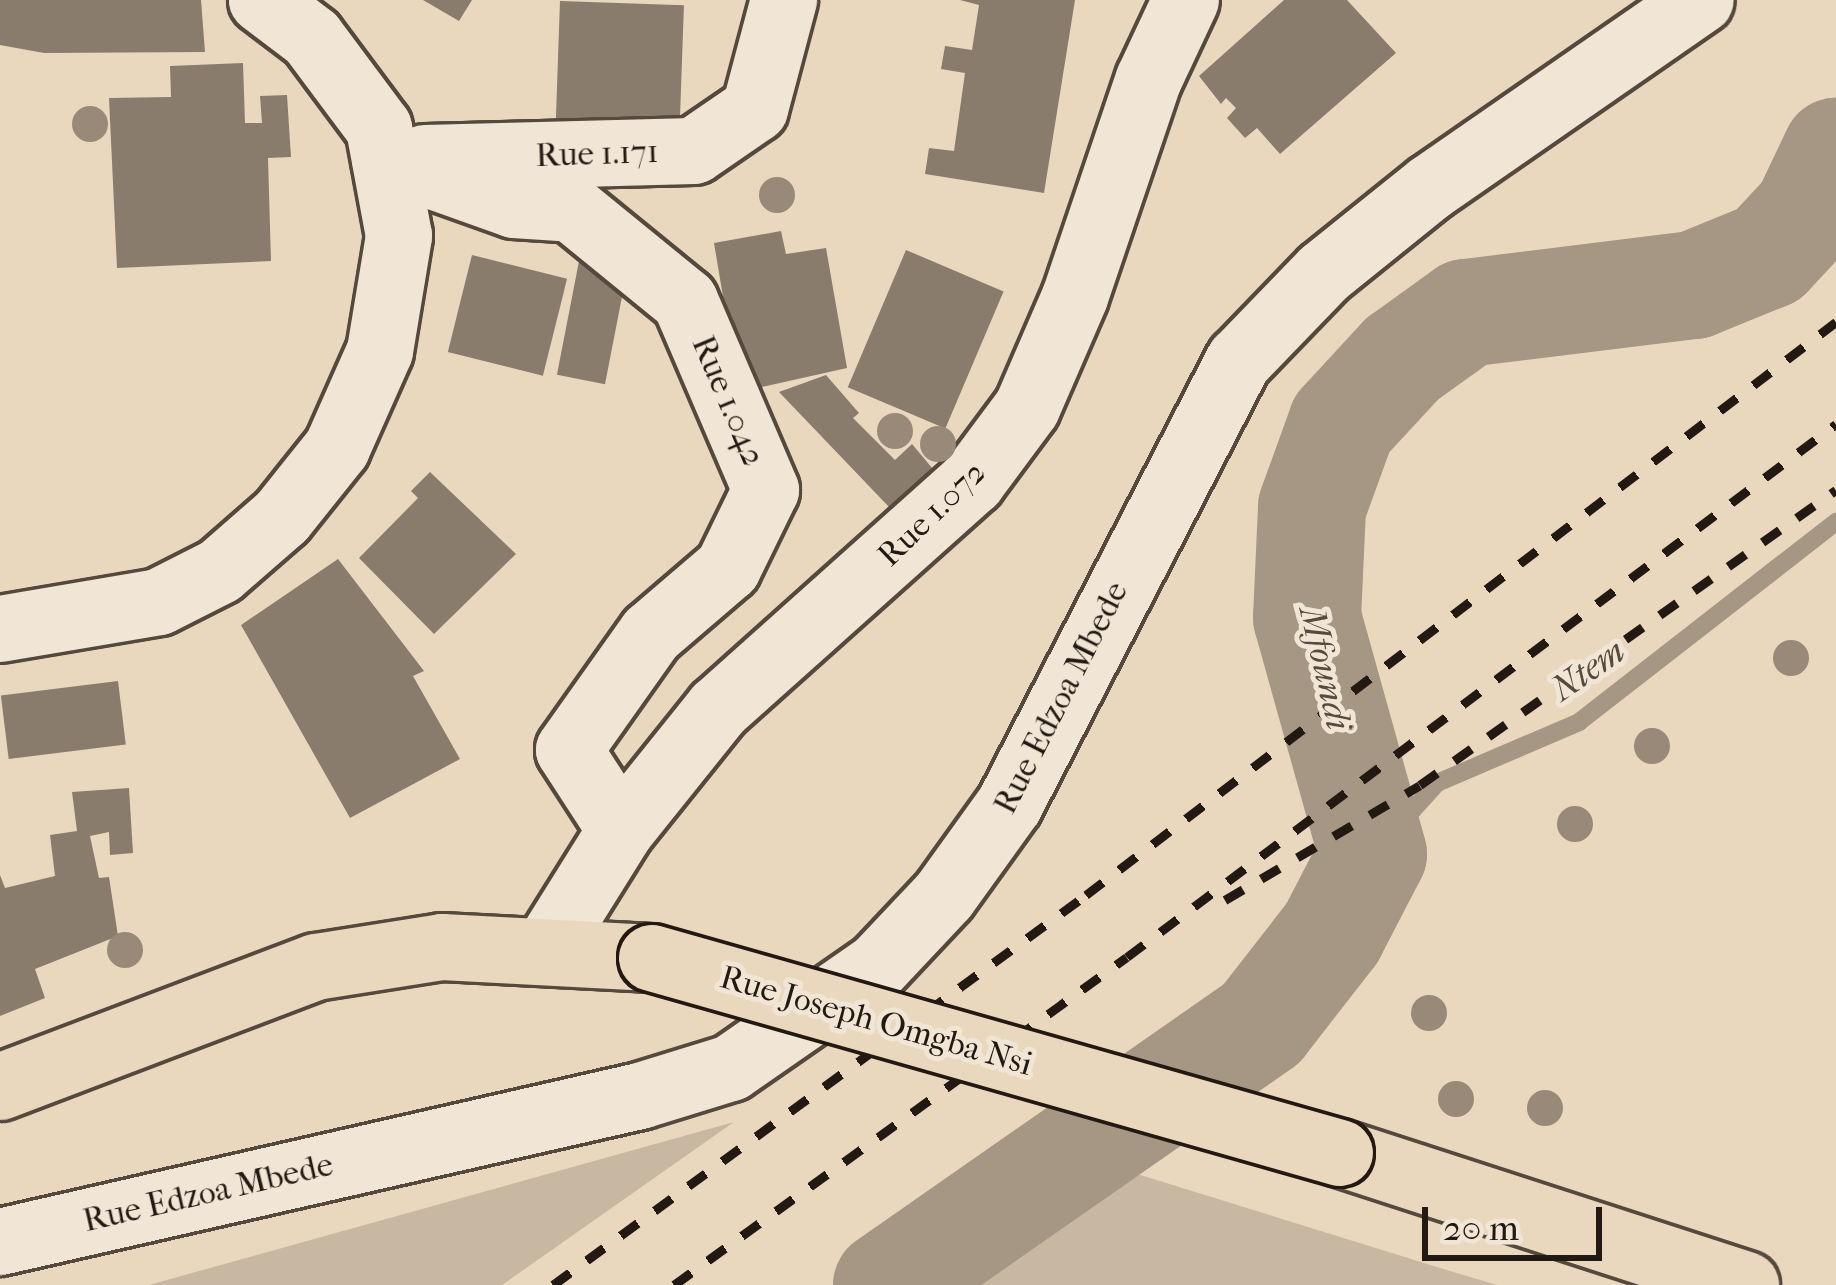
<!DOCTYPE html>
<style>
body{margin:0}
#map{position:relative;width:1836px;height:1285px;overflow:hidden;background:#ead8be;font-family:"IM FELL French Canon",serif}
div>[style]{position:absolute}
.green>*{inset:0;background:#c8b8a1}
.stream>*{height:18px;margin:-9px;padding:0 9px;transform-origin:9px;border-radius:9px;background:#a69784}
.river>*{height:108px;margin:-54px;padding:0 54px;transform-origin:54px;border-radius:54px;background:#a69784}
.building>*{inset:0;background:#8a7c6c;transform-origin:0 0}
.roads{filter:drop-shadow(3px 0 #55493e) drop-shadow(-3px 0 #55493e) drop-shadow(0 3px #55493e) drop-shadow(0 -3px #55493e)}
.minor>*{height:66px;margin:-33px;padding:0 33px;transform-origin:33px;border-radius:33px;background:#f1e6d5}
.major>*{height:66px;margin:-33px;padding:0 33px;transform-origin:33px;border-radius:33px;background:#ead8be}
.rail>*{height:9px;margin-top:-4.5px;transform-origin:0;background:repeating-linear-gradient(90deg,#231913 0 21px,transparent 0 42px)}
.bridges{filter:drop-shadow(3px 0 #231913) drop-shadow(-3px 0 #231913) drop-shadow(0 3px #231913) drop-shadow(0 -3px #231913)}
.major-bridge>*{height:66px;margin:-33px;padding:0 33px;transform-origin:33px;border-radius:33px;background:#ead8be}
.trees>*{width:36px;height:36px;margin:-18px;border-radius:50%;background:#988978}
span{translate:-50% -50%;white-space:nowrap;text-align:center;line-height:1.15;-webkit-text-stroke:10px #f1e6d5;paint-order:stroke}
.street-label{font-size:33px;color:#231913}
.water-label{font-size:36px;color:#574b40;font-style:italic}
.scale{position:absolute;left:1422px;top:1207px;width:180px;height:54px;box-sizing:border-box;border:6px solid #231913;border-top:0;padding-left:15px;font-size:36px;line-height:42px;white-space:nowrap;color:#231913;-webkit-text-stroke:9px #f1e6d5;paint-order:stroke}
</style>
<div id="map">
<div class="green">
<div style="clip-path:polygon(734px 1122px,502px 1285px,149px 1285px)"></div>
<div style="clip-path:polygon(1076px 1155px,1450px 1271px,1497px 1285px,887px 1285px)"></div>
</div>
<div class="stream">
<div style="left:1373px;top:854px;width:96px;rotate:-48deg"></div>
<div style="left:1437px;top:783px;width:155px;rotate:-23.2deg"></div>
<div style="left:1579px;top:722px;width:326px;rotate:-37.9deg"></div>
</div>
<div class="river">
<div style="left:887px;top:1285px;width:457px;rotate:-34.9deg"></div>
<div style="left:1262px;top:1023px;width:114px;rotate:-52.1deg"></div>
<div style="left:1332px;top:933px;width:89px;rotate:-62.6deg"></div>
<div style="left:1373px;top:854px;width:245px;rotate:-105.6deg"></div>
<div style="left:1307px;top:618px;width:111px;rotate:-87.4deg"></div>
<div style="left:1312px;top:507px;width:88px;rotate:-70.1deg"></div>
<div style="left:1342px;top:424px;width:88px;rotate:-47.3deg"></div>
<div style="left:1402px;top:359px;width:79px;rotate:-35.7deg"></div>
<div style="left:1466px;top:313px;width:230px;rotate:-7deg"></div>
<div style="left:1694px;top:285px;width:80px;rotate:-22.1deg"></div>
<div style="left:1768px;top:255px;width:57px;rotate:-47.1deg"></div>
<div style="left:1807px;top:213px;width:68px;rotate:-64.6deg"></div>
</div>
<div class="building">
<div style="clip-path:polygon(0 0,201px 0,205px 52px,44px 53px,0 45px)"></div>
<div style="clip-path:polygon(423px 0,472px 0,459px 21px)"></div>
<div style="clip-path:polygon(960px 0,1075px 0,1044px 193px,925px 174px,929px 148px,954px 151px,965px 73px,941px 69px,945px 46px,972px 50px,979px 5px)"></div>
<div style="clip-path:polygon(1284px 0,1347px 0,1396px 53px,1280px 154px,1257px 128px,1245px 138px,1227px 118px,1236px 108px,1226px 98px,1221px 104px,1199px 76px)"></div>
<div style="left:560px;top:1px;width:124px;height:130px;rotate:2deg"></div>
<div style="clip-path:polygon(243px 63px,245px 123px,262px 123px,260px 96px,287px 95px,291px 157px,268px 158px,271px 261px,117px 268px,109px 98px,171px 97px,170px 66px)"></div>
<div style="clip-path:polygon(781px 231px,786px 254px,826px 248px,847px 368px,739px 392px,714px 243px)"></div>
<div style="left:906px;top:250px;width:106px;height:149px;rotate:23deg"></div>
<div style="left:472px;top:255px;width:98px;height:100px;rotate:14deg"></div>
<div style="left:580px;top:256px;width:49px;height:121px;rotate:11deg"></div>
<div style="clip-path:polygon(826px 375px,859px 413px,853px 418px,895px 460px,912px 444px,933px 469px,890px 508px,779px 392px)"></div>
<div style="clip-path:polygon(430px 472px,516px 554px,434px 634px,359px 558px,418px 498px,411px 491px)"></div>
<div style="clip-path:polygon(338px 559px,424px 671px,413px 676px,460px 759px,350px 818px,241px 625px)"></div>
<div style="left:118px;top:681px;width:64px;height:118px;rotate:83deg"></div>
<div style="clip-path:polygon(129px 788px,133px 853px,110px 855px,109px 832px,90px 836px,99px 878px,109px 877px,118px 936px,35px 969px,45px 998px,0 1016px,0 875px,5px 888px,55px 876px,50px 835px,77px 831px,72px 792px)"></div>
</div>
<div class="roads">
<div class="minor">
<div style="left:425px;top:158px;width:269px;rotate:-1.5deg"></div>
<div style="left:694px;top:151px;width:74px;rotate:-34.5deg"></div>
<div style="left:755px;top:109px;width:113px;rotate:-75.1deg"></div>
<div style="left:385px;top:159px;width:137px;rotate:19.6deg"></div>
<div style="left:514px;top:205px;width:58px;rotate:3.9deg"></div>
<div style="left:572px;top:209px;width:146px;rotate:39.2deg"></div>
<div style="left:685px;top:301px;width:206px;rotate:66.8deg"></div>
<div style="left:766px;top:490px;width:87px;rotate:116deg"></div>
<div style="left:728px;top:568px;width:101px;rotate:139.4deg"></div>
<div style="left:651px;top:634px;width:142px;rotate:125.3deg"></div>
<div style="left:569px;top:750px;width:95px;rotate:57deg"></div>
<div style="left:0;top:629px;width:161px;rotate:-9.6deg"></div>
<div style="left:159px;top:602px;width:68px;rotate:-26.9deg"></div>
<div style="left:220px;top:571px;width:82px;rotate:-41.1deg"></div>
<div style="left:282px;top:517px;width:88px;rotate:-51.4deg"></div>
<div style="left:337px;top:448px;width:106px;rotate:-66.1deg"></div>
<div style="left:380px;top:351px;width:117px;rotate:-80.6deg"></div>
<div style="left:399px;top:236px;width:110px;rotate:-100.5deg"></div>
<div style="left:379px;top:128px;width:112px;rotate:-126.7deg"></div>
<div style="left:312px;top:38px;width:63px;rotate:-142.8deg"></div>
<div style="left:548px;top:947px;width:138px;rotate:-58deg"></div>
<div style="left:621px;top:830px;width:155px;rotate:-51.3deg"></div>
<div style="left:718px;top:709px;width:341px;rotate:-41.8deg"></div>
<div style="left:972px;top:482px;width:92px;rotate:-53.4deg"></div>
<div style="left:1027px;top:408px;width:121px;rotate:-66.6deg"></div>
<div style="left:1075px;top:297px;width:230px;rotate:-71.3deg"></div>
<div style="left:1149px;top:79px;width:87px;rotate:-64.9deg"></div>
<div style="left:0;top:1242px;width:656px;rotate:-12.85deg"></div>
<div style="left:640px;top:1096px;width:95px;rotate:-17.1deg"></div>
<div style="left:731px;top:1068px;width:179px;rotate:-34.8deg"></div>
<div style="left:878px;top:966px;width:96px;rotate:-46.7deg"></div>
<div style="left:944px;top:896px;width:113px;rotate:-54.3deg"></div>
<div style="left:1010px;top:804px;width:499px;rotate:-62.7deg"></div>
<div style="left:1239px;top:361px;width:122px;rotate:-46deg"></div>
<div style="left:1324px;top:273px;width:137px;rotate:-38.8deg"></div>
<div style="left:1431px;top:187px;width:328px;rotate:-34.7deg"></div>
</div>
<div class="major">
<div style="left:0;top:1087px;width:338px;rotate:-20.8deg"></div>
<div style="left:316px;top:967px;width:128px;rotate:-9deg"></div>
<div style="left:442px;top:947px;width:210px;rotate:3deg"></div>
<div style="left:1340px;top:1153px;width:427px;rotate:18deg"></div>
</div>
</div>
<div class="rail">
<div style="left:1225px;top:900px;width:226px;rotate:-30.5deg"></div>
<div style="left:1420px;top:785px;width:510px;rotate:-35.34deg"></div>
<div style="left:553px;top:1285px;width:660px;rotate:-36.19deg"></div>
<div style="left:1086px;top:895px;width:944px;rotate:-37.38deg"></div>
<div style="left:674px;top:1285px;width:559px;rotate:-35.91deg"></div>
<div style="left:1127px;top:957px;width:887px;rotate:-36.93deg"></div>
</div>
<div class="bridges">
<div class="major-bridge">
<div style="left:652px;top:958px;width:715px;rotate:15.82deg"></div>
</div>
</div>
<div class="trees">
<div style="left:90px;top:124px"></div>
<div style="left:777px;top:195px"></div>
<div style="left:895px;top:431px"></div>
<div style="left:938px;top:444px"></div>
<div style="left:1791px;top:658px"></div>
<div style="left:1652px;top:746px"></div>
<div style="left:1575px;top:824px"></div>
<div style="left:125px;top:950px"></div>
<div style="left:1429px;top:1013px"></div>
<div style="left:1456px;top:1099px"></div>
<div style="left:1545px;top:1108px"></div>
</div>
<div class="street-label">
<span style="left:597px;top:154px;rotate:-2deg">Rue 1.171</span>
<span style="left:728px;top:401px;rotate:67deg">Rue 1.042</span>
<span style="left:932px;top:514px;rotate:-44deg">Rue 1.072</span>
<span style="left:1061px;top:698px;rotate:-63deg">Rue Edzoa Mbede</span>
<span style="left:876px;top:1021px;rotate:16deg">Rue Joseph Omgba Nsi</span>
<span style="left:208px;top:1193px;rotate:-13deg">Rue Edzoa Mbede</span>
</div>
<div class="water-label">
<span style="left:1325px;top:668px;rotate:77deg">Mfoundi</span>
<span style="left:1588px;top:670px;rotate:-35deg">Ntem</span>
</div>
<div class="scale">20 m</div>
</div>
